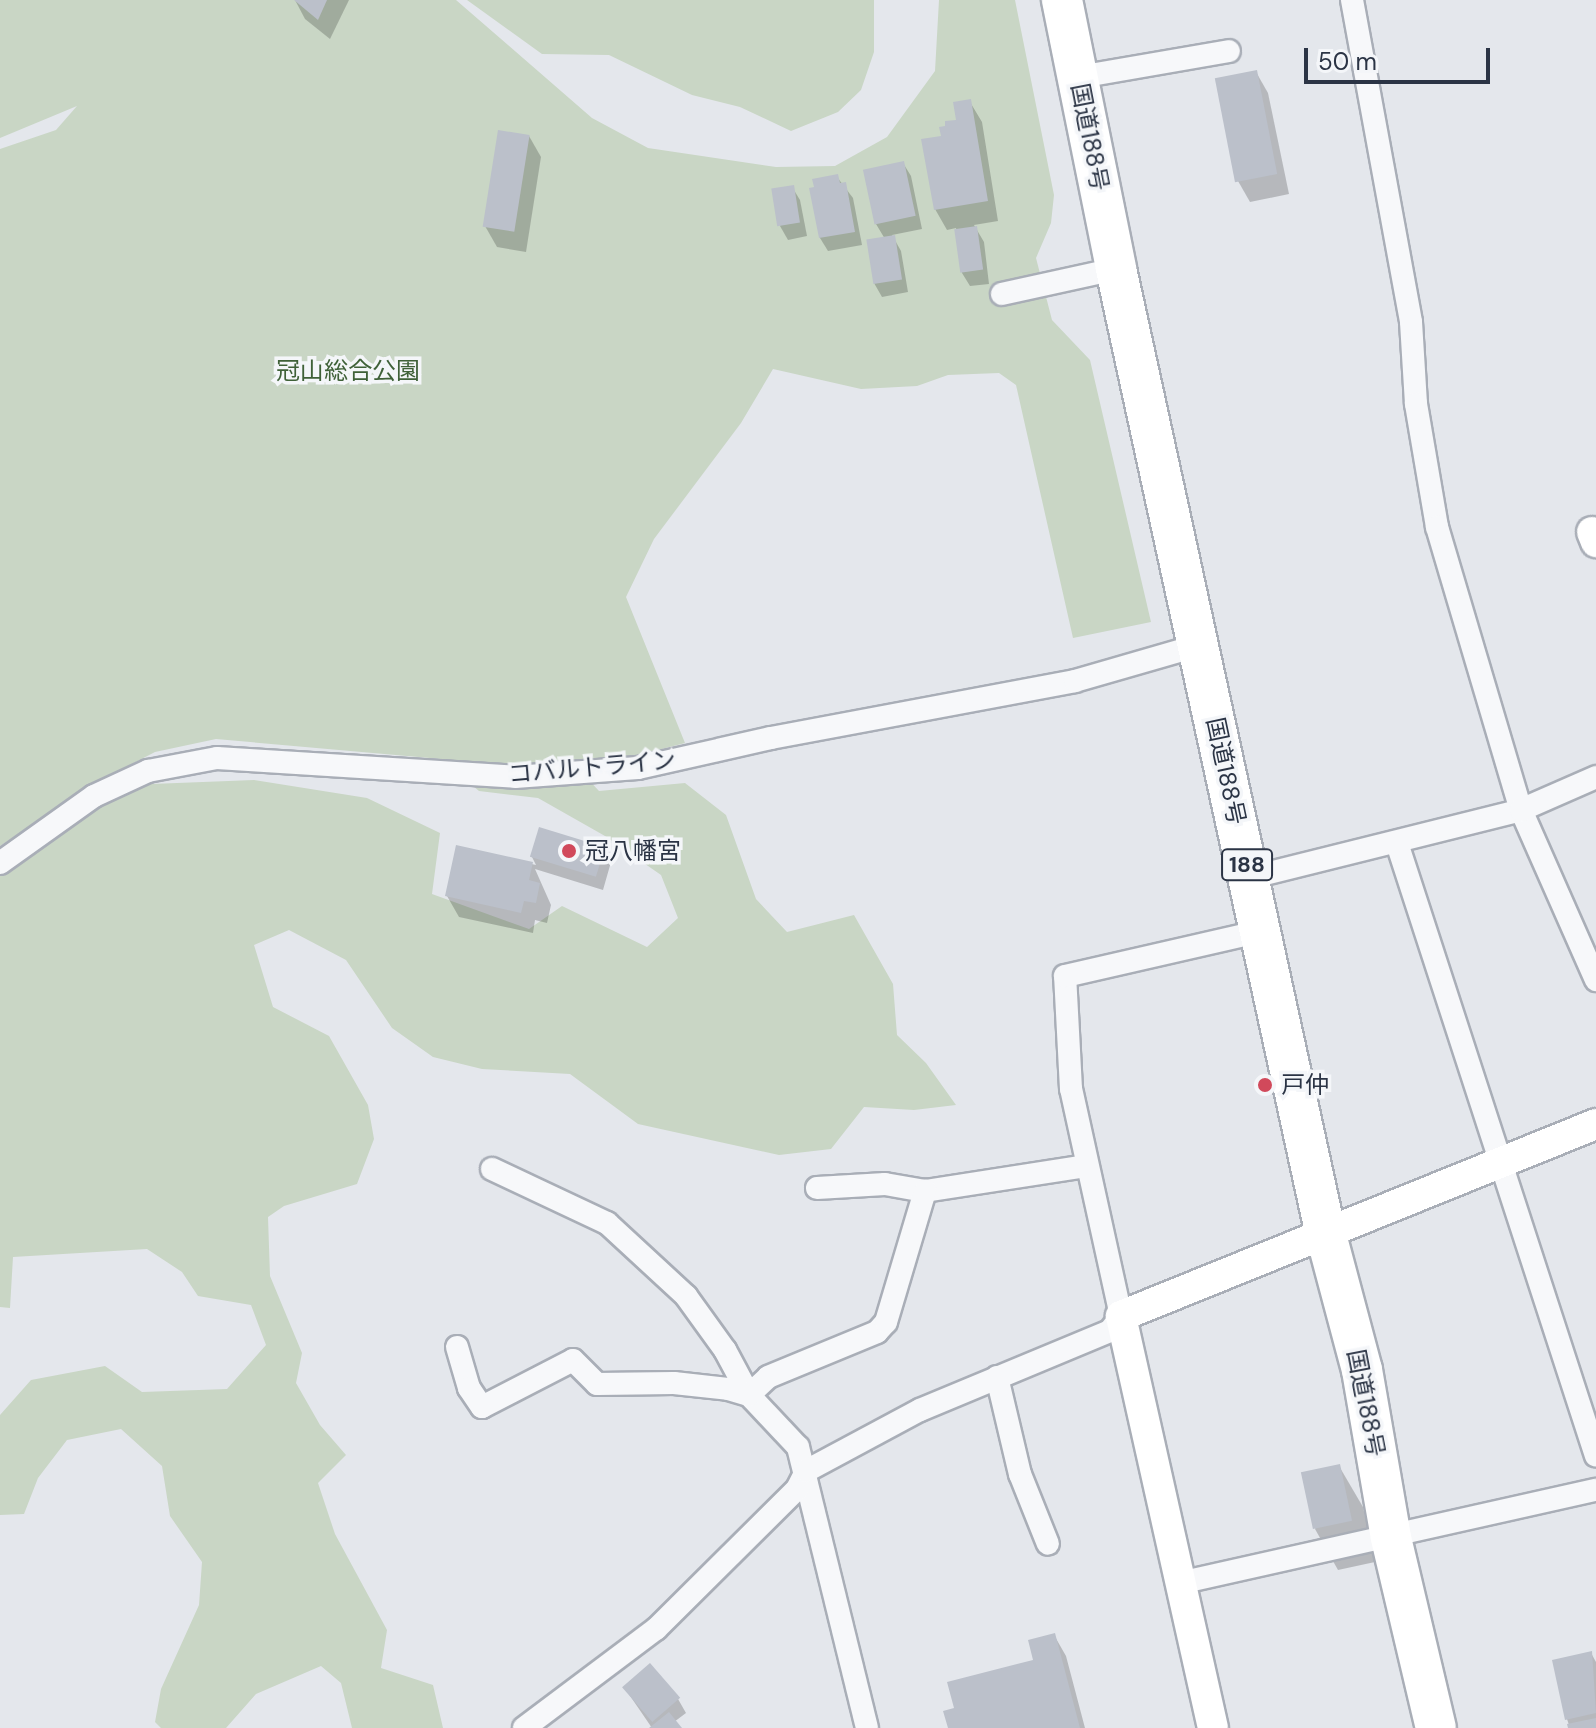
<!DOCTYPE html>
<meta charset="utf-8">
<style>
body{margin:0}
#map{position:relative;width:1596px;height:1728px;overflow:hidden;background:#e4e7ec;font-family:"DM Sans","Noto Sans JP",sans-serif}
div>[style]{position:absolute}
.green>*{inset:0;background:#c9d6c5}
.shadow>*{inset:0;background:#0003}
.building>*{inset:0;background:#bbc0ca;transform-origin:0 0}
.roads{filter:drop-shadow(2px 0 #a9aeb7) drop-shadow(-2px 0 #a9aeb7) drop-shadow(0 2px #a9aeb7) drop-shadow(0 -2px #a9aeb7)}
.street>*{height:22px;margin:-11px;padding:0 11px;transform-origin:11px;border-radius:11px;background:#f7f8fa}
.secondary>*{height:30px;margin:-15px;padding:0 15px;transform-origin:15px;border-radius:15px;background:#fff}
.highway>*{height:40px;margin:-20px;padding:0 20px;transform-origin:20px;border-radius:20px;background:#fff}
.dots>*{width:22px;height:22px;translate:-50% -50%;box-sizing:border-box;border:4px solid #f4f6f9;border-radius:50%}
span{translate:-50% -50%;white-space:nowrap;text-align:center;line-height:1.15;-webkit-text-stroke:7px #f4f6f9;paint-order:stroke}
.shield-label span{padding:2px 6px;background:#f4f6f9;border:2px solid;border-radius:6px;-webkit-text-stroke-width:0}
.shield-label{font-size:22px;color:#2b3445;font-weight:700}
.street-label{font-size:24px;color:#2b3445}
.park-label{font-size:24px;color:#3f6138}
.poi-label{font-size:24px;color:#2b3445}
.left{translate:0 -50%;text-align:left}
.scale{position:absolute;left:1304px;top:48px;width:186px;height:36px;box-sizing:border-box;border:4px solid #2b3445;border-top:0;padding-left:10px;font-size:24px;line-height:28px;white-space:nowrap;color:#2b3445;-webkit-text-stroke:6px #f4f6f9;paint-order:stroke}
</style>
<div id="map">
<div class="green">
<div style="clip-path:polygon(0 0,456px 0,592px 118px,648px 148px,776px 167px,835px 166px,887px 137px,935px 71px,939px 0,1015px 0,1054px 195px,1051px 223px,1036px 258px,1052px 320px,1090px 360px,1151px 622px,1073px 638px,1016px 385px,999px 373px,948px 375px,917px 386px,861px 389px,773px 369px,741px 423px,654px 539px,626px 597px,685px 743px,639px 755px,572px 762px,599px 791px,685px 783px,726px 815px,756px 899px,787px 932px,854px 915px,893px 984px,897px 1035px,926px 1063px,956px 1105px,914px 1110px,864px 1107px,831px 1149px,779px 1155px,638px 1124px,570px 1074px,482px 1069px,433px 1057px,392px 1028px,346px 960px,289px 930px,254px 945px,273px 1007px,329px 1036px,368px 1105px,374px 1139px,357px 1184px,284px 1206px,268px 1217px,270px 1276px,302px 1353px,296px 1383px,320px 1425px,346px 1455px,318px 1483px,335px 1534px,387px 1630px,381px 1668px,433px 1685px,443px 1728px,352px 1728px,341px 1683px,321px 1666px,256px 1694px,226px 1728px,161px 1728px,155px 1722px,161px 1689px,199px 1605px,202px 1562px,170px 1516px,162px 1466px,121px 1429px,67px 1440px,38px 1478px,24px 1514px,0 1515px,0 1415px,31px 1380px,105px 1366px,142px 1392px,227px 1389px,266px 1345px,251px 1305px,198px 1296px,182px 1272px,147px 1249px,13px 1257px,10px 1308px,0 1307px,0 874px,126px 785px,254px 780px,367px 798px,440px 833px,432px 894px,529px 929px,562px 906px,647px 947px,678px 918px,661px 875px,605px 836px,538px 798px,479px 791px,441px 759px,216px 739px,155px 752px,91px 785px,0 846px,0 149px,56px 130px,77px 106px,0 138px)"></div>
<div style="clip-path:polygon(467px 0,874px 0,874px 52px,861px 90px,838px 112px,791px 131px,740px 107px,692px 95px,609px 55px,542px 54px)"></div>
</div>
<div class="shadow">
<div style="clip-path:polygon(295px 0,349px 0,330px 39px,305px 19px)"></div>
<div style="clip-path:polygon(1256px 72px,1268px 93px,1289px 194px,1250px 202px,1238px 181px)"></div>
<div style="clip-path:polygon(970px 102px,982px 122px,998px 221px,974px 225px,984px 242px,989px 284px,970px 286px,962px 273px,956px 228px,947px 230px,935px 209px,943px 138px)"></div>
<div style="clip-path:polygon(529px 136px,541px 157px,526px 252px,497px 247px,485px 226px)"></div>
<div style="clip-path:polygon(903px 163px,911px 176px,922px 229px,892px 235px,901px 251px,908px 292px,882px 297px,874px 283px,885px 239px,876px 224px)"></div>
<div style="clip-path:polygon(837px 177px,853px 198px,862px 245px,828px 251px,820px 238px,812px 189px)"></div>
<div style="clip-path:polygon(792px 187px,800px 200px,807px 236px,788px 240px,780px 226px)"></div>
<div style="clip-path:polygon(458px 847px,536px 865px,532px 857px,604px 849px,611px 862px,603px 890px,535px 869px,551px 905px,547px 923px,535px 920px,533px 933px,459px 917px,447px 896px)"></div>
<div style="clip-path:polygon(1339px 1466px,1363px 1507px,1375px 1562px,1338px 1570px,1315px 1529px)"></div>
<div style="clip-path:polygon(1054px 1635px,1066px 1656px,1085px 1728px,950px 1728px,956px 1709px,1036px 1661px)"></div>
<div style="clip-path:polygon(1591px 1653px,1596px 1662px,1596px 1728px,1570px 1728px,1567px 1719px)"></div>
<div style="clip-path:polygon(624px 1687px,678px 1699px,686px 1713px,674px 1722px,680px 1728px,652px 1728px)"></div>
</div>
<div class="building">
<div style="clip-path:polygon(294px 0,327px 0,318px 20px)"></div>
<div style="left:1257px;top:70px;width:106px;height:43px;rotate:79deg"></div>
<div style="clip-path:polygon(971px 99px,988px 201px,934px 210px,921px 139px,941px 136px,939px 127px,945px 126px,945px 121px,956px 120px,953px 102px)"></div>
<div style="left:498px;top:130px;width:32px;height:98px;rotate:9deg"></div>
<div style="left:904px;top:161px;width:56px;height:42px;rotate:78deg"></div>
<div style="clip-path:polygon(838px 174px,840px 183px,846px 182px,855px 232px,819px 238px,809px 188px,814px 187px,812px 179px)"></div>
<div style="left:794px;top:185px;width:38px;height:23px;rotate:81deg"></div>
<div style="left:977px;top:226px;width:44px;height:23px;rotate:82deg"></div>
<div style="left:895px;top:235px;width:45px;height:29px;rotate:81deg"></div>
<div style="left:539px;top:827px;width:69px;height:31px;rotate:17deg"></div>
<div style="clip-path:polygon(456px 845px,533px 862px,529px 880px,540px 883px,536px 903px,524px 901px,521px 913px,445px 896px)"></div>
<div style="left:1340px;top:1464px;width:58px;height:40px;rotate:78deg"></div>
<div style="clip-path:polygon(1055px 1633px,1080px 1728px,948px 1728px,943px 1711px,954px 1708px,947px 1682px,1033px 1660px,1028px 1640px)"></div>
<div style="clip-path:polygon(1592px 1651px,1596px 1713px,1565px 1720px,1552px 1660px)"></div>
<div style="left:650px;top:1663px;width:46px;height:37px;rotate:49deg"></div>
<div style="clip-path:polygon(669px 1712px,682px 1728px,649px 1728px)"></div>
<div style="clip-path:polygon(1596px 1718px,1596px 1728px,1568px 1728px,1567px 1724px)"></div>
</div>
<div class="roads">
<div class="street">
<div style="left:1352px;top:0;width:327px;rotate:79.6deg"></div>
<div style="left:1411px;top:322px;width:82px;rotate:86.5deg"></div>
<div style="left:1416px;top:404px;width:125px;rotate:80.3deg"></div>
<div style="left:1437px;top:527px;width:295px;rotate:73.5deg"></div>
<div style="left:1521px;top:810px;width:186px;rotate:66.2deg"></div>
<div style="left:1079px;top:77px;width:152px;rotate:-9.8deg"></div>
<div style="left:1002px;top:294px;width:117px;rotate:-12.4deg"></div>
<div style="left:1397px;top:843px;width:644px;rotate:72.01deg"></div>
<div style="left:0;top:863px;width:115px;rotate:-35.5deg"></div>
<div style="left:94px;top:796px;width:60px;rotate:-24.8deg"></div>
<div style="left:148px;top:771px;width:70px;rotate:-10.7deg"></div>
<div style="left:217px;top:758px;width:299px;rotate:3.6deg"></div>
<div style="left:515px;top:777px;width:123px;rotate:-4.2deg"></div>
<div style="left:638px;top:768px;width:136px;rotate:-12.7deg"></div>
<div style="left:771px;top:738px;width:309px;rotate:-10.6deg"></div>
<div style="left:1075px;top:681px;width:130px;rotate:-16.1deg"></div>
<div style="left:1249px;top:878px;width:280px;rotate:-14deg"></div>
<div style="left:1521px;top:810px;width:82px;rotate:-23.7deg"></div>
<div style="left:492px;top:1169px;width:127px;rotate:25.2deg"></div>
<div style="left:607px;top:1223px;width:108px;rotate:42.7deg"></div>
<div style="left:686px;top:1296px;width:67px;rotate:54.2deg"></div>
<div style="left:725px;top:1350px;width:51px;rotate:61.9deg"></div>
<div style="left:749px;top:1395px;width:71px;rotate:46.7deg"></div>
<div style="left:798px;top:1447px;width:289px;rotate:76.2deg"></div>
<div style="left:817px;top:1188px;width:68px;rotate:-3.4deg"></div>
<div style="left:885px;top:1184px;width:41px;rotate:9.9deg"></div>
<div style="left:925px;top:1191px;width:164px;rotate:-8.8deg"></div>
<div style="left:457px;top:1347px;width:43px;rotate:73.7deg"></div>
<div style="left:469px;top:1388px;width:23px;rotate:56deg"></div>
<div style="left:482px;top:1407px;width:102px;rotate:-27.3deg"></div>
<div style="left:573px;top:1360px;width:34px;rotate:45deg"></div>
<div style="left:597px;top:1384px;width:77px;rotate:-0.7deg"></div>
<div style="left:674px;top:1383px;width:54px;rotate:6.3deg"></div>
<div style="left:728px;top:1389px;width:22px;rotate:16deg"></div>
<div style="left:749px;top:1395px;width:26px;rotate:-43deg"></div>
<div style="left:768px;top:1377px;width:118px;rotate:-22.4deg"></div>
<div style="left:877px;top:1332px;width:13px;rotate:-48deg"></div>
<div style="left:886px;top:1322px;width:137px;rotate:-73.4deg"></div>
<div style="left:997px;top:1377px;width:100px;rotate:76.7deg"></div>
<div style="left:1020px;top:1474px;width:75px;rotate:68.2deg"></div>
<div style="left:1179px;top:1583px;width:427px;rotate:-12.6deg"></div>
<div style="left:524px;top:1728px;width:165px;rotate:-36.9deg"></div>
<div style="left:656px;top:1629px;width:199px;rotate:-44.8deg"></div>
<div style="left:797px;top:1489px;width:20px;rotate:-63deg"></div>
<div style="left:806px;top:1471px;width:129px;rotate:-28.2deg"></div>
<div style="left:920px;top:1410px;width:206px;rotate:-22.6deg"></div>
<div style="left:1110px;top:1331px;width:19px;rotate:-54deg"></div>
<div style="left:1121px;top:1316px;width:232px;rotate:-102.4deg"></div>
<div style="left:1071px;top:1089px;width:113px;rotate:-93deg"></div>
<div style="left:1065px;top:976px;width:201px;rotate:-12.9deg"></div>
</div>
<div class="secondary">
<div style="left:1592px;top:532px;width:11px;rotate:68deg"></div>
<div style="left:1213px;top:1728px;width:422px;rotate:-102.6deg"></div>
<div style="left:1121px;top:1316px;width:512px;rotate:-22.01deg"></div>
</div>
<div class="highway">
<div style="left:1062px;top:0;width:274px;rotate:78.6deg"></div>
<div style="left:1116px;top:269px;width:984px;rotate:77.74deg"></div>
<div style="left:1325px;top:1231px;width:144px;rotate:75.1deg"></div>
<div style="left:1362px;top:1370px;width:170px;rotate:80.2deg"></div>
<div style="left:1391px;top:1538px;width:195px;rotate:76.7deg"></div>
</div>
</div>
<div class="dots">
<div style="left:569px;top:851px;background:#d1495b"></div>
<div style="left:1265px;top:1085px;background:#d1495b"></div>
</div>
<div class="shield-label">
<span style="left:1247px;top:865px">188</span>
</div>
<div class="street-label">
<span style="left:1090px;top:137px;rotate:79deg">国道188号</span>
<span style="left:592px;top:767px;rotate:-5deg">コバルトライン</span>
<span style="left:1226px;top:771px;rotate:78deg">国道188号</span>
<span style="left:1366px;top:1403px;rotate:79deg">国道188号</span>
</div>
<div class="park-label">
<span style="left:348px;top:371px">冠山総合公園</span>
</div>
<div class="poi-label">
<span class="left" style="left:585px;top:851px">冠八幡宮</span>
<span class="left" style="left:1281px;top:1085px">戸仲</span>
</div>
<div class="scale">50 m</div>
</div>
